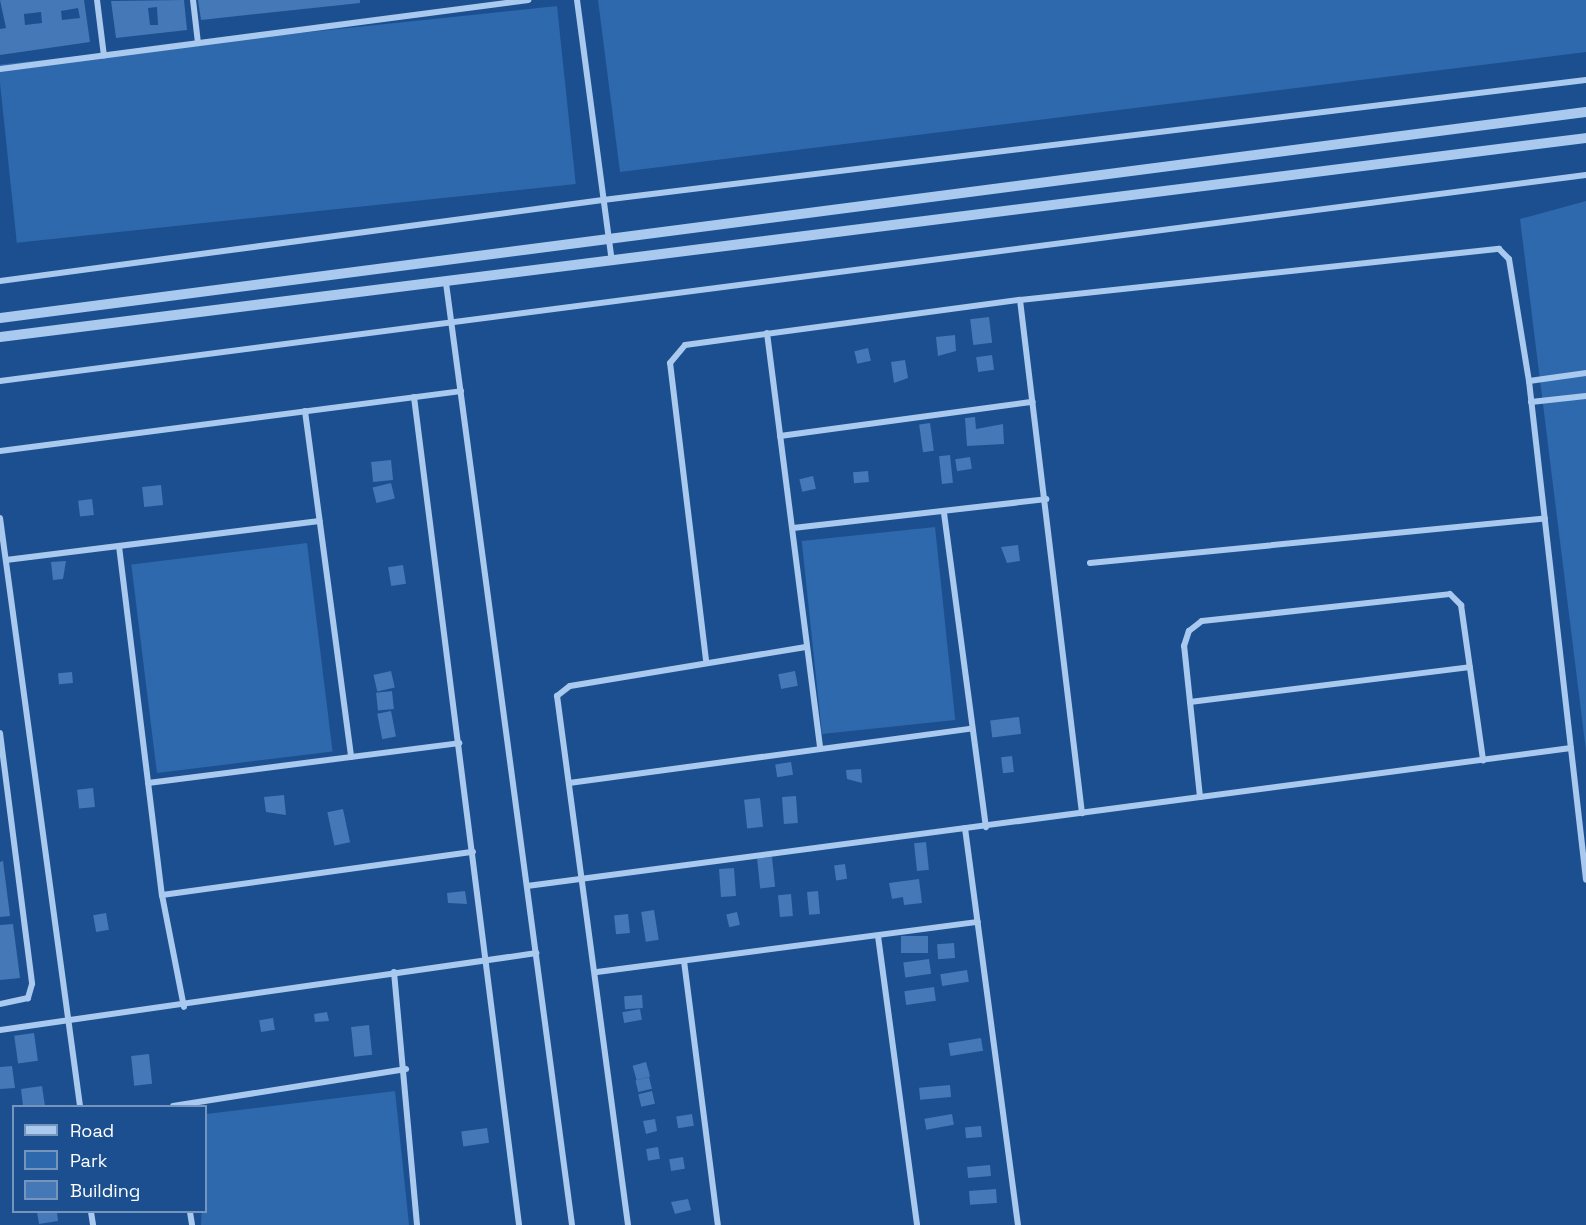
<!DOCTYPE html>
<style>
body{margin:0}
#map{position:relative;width:1586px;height:1225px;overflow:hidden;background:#1b4f8f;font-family:"Space Grotesk",sans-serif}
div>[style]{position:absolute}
.green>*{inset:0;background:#2e69ad;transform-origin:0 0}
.building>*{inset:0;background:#4478b7;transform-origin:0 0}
.minor>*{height:6px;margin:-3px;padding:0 3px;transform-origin:3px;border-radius:3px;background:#a9c9ee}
.tertiary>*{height:10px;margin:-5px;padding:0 5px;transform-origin:5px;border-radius:5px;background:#a9c9ee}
span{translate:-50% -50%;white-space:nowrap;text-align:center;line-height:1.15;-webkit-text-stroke:6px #1b4f8f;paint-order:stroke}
.legend{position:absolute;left:12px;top:1105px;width:195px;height:108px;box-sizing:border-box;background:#1b4f8f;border:2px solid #7695bc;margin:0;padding:8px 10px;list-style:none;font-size:18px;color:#fff}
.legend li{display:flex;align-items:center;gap:12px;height:30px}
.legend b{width:30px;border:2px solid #7695bc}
</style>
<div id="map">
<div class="green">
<div style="clip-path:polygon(598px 0,1586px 0,1586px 52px,620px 172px)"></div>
<div style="left:557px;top:6px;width:179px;height:562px;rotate:84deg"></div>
<div style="clip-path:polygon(1586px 201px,1586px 751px,1520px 219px)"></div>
<div style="left:935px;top:527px;width:194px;height:134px;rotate:84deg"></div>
<div style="left:307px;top:543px;width:210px;height:177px;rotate:83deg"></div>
<div style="clip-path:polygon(395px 1091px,409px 1225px,201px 1225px,206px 1114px)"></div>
</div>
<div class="building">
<div style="clip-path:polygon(evenodd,0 0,84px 0,90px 42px,0 55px,0 29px,6px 28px,0 0,78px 8px,80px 18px,62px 20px,61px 11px,78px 8px,0 0,41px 12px,42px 23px,25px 25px,24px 14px,41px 12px)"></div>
<div style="clip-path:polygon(evenodd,184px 0,187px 30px,116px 38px,111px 1px,184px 0,157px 7px,158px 25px,150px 25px,148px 8px,157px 7px)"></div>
<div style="clip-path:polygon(198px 0,360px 0,360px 3px,201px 20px)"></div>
<div style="left:989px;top:317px;width:26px;height:19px;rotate:83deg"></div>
<div style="clip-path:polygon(955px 335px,956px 351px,938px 356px,936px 337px)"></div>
<div style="left:868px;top:348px;width:13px;height:14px;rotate:77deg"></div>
<div style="left:992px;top:355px;width:15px;height:16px;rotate:82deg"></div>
<div style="clip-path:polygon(905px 360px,908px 378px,894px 383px,891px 362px)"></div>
<div style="clip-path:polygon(975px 417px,976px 429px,1003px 424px,1004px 444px,967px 446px,965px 418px)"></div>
<div style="left:930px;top:423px;width:28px;height:11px;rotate:82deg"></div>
<div style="left:950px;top:455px;width:28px;height:11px;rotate:84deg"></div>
<div style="left:970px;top:457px;width:12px;height:15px;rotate:81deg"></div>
<div style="left:391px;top:460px;width:20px;height:20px;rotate:84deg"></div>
<div style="left:868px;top:471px;width:11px;height:15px;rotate:85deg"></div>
<div style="left:813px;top:476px;width:13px;height:14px;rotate:77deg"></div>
<div style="left:391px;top:483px;width:16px;height:19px;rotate:76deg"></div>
<div style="left:161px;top:485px;width:20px;height:19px;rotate:84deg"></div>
<div style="left:92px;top:499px;width:16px;height:14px;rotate:83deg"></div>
<div style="clip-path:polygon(1018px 545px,1020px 561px,1007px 563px,1001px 547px)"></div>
<div style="clip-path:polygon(66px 561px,63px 579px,53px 580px,51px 562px)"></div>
<div style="left:403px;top:565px;width:19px;height:15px;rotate:81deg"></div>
<div style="left:391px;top:671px;width:17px;height:18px;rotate:77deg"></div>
<div style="left:795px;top:671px;width:15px;height:17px;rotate:79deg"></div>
<div style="left:72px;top:672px;width:11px;height:14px;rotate:85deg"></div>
<div style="left:392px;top:691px;width:18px;height:16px;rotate:84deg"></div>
<div style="left:391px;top:711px;width:26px;height:14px;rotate:79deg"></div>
<div style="left:1019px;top:717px;width:17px;height:29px;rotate:83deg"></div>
<div style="left:1012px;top:756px;width:16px;height:11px;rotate:83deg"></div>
<div style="left:791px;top:762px;width:13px;height:16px;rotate:81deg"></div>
<div style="clip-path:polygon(861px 769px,862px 783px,847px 779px,846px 770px)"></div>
<div style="left:93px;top:788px;width:19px;height:16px;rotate:84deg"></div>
<div style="clip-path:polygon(284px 795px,286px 815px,266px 812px,264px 797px)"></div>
<div style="left:796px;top:796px;width:27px;height:14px;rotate:86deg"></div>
<div style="left:760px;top:798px;width:29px;height:16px;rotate:84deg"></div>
<div style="left:343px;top:809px;width:34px;height:16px;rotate:78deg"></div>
<div style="left:926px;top:842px;width:28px;height:12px;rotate:84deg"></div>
<div style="left:772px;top:857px;width:30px;height:15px;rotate:84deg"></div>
<div style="clip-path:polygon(3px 861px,10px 916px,0 917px,0 862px)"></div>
<div style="left:845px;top:864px;width:15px;height:11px;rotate:82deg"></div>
<div style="left:734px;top:868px;width:28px;height:15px;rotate:86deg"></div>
<div style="clip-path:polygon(919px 879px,922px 903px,904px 905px,903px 897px,892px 899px,889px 883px)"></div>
<div style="clip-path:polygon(465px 891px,467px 904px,448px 903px,447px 893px)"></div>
<div style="left:818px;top:891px;width:23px;height:11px;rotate:85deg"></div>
<div style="left:791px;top:894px;width:22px;height:13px;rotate:85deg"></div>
<div style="left:654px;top:910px;width:30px;height:13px;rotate:81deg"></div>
<div style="left:737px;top:912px;width:13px;height:11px;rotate:77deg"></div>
<div style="left:106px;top:913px;width:17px;height:13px;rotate:80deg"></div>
<div style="left:628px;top:914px;width:19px;height:14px;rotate:84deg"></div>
<div style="clip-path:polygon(13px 924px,20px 978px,0 980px,0 925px)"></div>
<div style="left:928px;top:936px;width:17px;height:27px;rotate:90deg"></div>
<div style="left:954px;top:943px;width:15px;height:17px;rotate:86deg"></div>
<div style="left:929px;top:959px;width:15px;height:26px;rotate:82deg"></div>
<div style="left:967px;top:970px;width:12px;height:27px;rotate:81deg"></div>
<div style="left:934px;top:987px;width:14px;height:30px;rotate:82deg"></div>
<div style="left:642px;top:995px;width:13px;height:18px;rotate:86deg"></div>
<div style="left:640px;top:1009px;width:11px;height:18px;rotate:80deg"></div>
<div style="clip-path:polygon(327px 1012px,329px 1021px,315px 1022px,314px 1014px)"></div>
<div style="left:273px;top:1018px;width:12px;height:14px;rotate:81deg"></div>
<div style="left:369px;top:1025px;width:30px;height:18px;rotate:84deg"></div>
<div style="left:34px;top:1033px;width:28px;height:20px;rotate:82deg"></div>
<div style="left:981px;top:1038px;width:13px;height:33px;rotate:81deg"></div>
<div style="left:149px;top:1054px;width:30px;height:18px;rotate:84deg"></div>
<div style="left:646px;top:1062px;width:15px;height:14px;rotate:74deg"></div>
<div style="clip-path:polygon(12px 1066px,15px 1088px,0 1089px,0 1067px)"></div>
<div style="left:649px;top:1077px;width:12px;height:14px;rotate:76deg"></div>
<div style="left:950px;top:1085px;width:12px;height:31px;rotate:85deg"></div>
<div style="clip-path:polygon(42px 1086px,45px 1106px,23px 1106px,21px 1089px)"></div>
<div style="left:652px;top:1091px;width:13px;height:14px;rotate:77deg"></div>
<div style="left:692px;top:1114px;width:12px;height:16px;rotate:81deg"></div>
<div style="left:952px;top:1114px;width:11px;height:28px;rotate:80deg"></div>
<div style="clip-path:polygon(655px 1119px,657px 1131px,646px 1134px,643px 1121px)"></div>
<div style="left:981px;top:1126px;width:11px;height:16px;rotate:85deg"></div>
<div style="left:487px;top:1128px;width:15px;height:26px;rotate:82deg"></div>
<div style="left:658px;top:1147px;width:12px;height:12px;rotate:81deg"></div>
<div style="left:683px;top:1157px;width:12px;height:14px;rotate:81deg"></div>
<div style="left:990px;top:1165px;width:11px;height:23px;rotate:85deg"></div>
<div style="left:996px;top:1189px;width:14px;height:27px;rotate:86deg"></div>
<div style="clip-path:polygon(688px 1199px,691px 1210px,675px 1214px,671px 1202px)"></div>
<div style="clip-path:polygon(37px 1212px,57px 1212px,58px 1221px,39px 1224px)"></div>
</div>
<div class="minor">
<div style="left:97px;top:0;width:56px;rotate:82.9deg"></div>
<div style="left:193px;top:0;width:43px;rotate:83.4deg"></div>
<div style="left:577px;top:0;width:263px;rotate:82.4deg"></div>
<div style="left:0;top:69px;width:533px;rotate:-7.43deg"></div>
<div style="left:0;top:281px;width:608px;rotate:-7.65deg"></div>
<div style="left:603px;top:200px;width:990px;rotate:-6.96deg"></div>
<div style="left:446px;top:283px;width:950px;rotate:82.38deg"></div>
<div style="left:1020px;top:300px;width:517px;rotate:83.11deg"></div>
<div style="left:767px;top:333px;width:417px;rotate:82.7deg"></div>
<div style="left:0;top:381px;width:1599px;rotate:-7.4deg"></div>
<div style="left:1529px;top:381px;width:58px;rotate:-8deg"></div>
<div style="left:414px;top:397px;width:835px;rotate:82.77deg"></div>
<div style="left:1531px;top:402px;width:55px;rotate:-6.2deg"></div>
<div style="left:305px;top:411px;width:349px;rotate:82.4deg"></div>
<div style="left:780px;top:436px;width:255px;rotate:-7.7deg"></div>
<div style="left:0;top:451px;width:465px;rotate:-7.4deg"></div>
<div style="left:944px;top:513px;width:317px;rotate:82.4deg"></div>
<div style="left:0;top:518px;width:593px;rotate:82.25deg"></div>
<div style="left:793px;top:528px;width:255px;rotate:-6.5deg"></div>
<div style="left:119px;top:546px;width:352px;rotate:83deg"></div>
<div style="left:162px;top:895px;width:114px;rotate:78.9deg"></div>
<div style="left:6px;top:560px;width:316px;rotate:-7.1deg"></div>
<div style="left:1090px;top:563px;width:457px;rotate:-5.6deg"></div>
<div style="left:706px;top:660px;width:299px;rotate:-96.9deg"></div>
<div style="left:670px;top:363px;width:23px;rotate:-50deg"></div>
<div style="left:685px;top:345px;width:338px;rotate:-7.7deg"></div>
<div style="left:1020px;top:300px;width:482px;rotate:-6.1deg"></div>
<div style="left:1499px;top:249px;width:14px;rotate:45deg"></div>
<div style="left:1509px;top:259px;width:124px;rotate:80.7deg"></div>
<div style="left:1529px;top:381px;width:502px;rotate:83.48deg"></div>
<div style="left:1190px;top:702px;width:282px;rotate:-7.1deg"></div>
<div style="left:0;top:733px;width:253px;rotate:82.7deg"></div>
<div style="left:32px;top:984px;width:15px;rotate:106deg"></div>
<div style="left:28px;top:998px;width:29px;rotate:168deg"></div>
<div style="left:148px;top:783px;width:314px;rotate:-7.3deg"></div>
<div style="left:569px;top:783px;width:404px;rotate:-7.7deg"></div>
<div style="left:1200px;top:797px;width:152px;rotate:-96deg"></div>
<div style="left:1184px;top:646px;width:16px;rotate:-72deg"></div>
<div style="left:1189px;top:631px;width:16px;rotate:-38deg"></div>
<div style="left:1202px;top:621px;width:249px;rotate:-6.2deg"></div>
<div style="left:1450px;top:594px;width:16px;rotate:45deg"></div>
<div style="left:1461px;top:605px;width:157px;rotate:81.9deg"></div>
<div style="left:965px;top:828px;width:401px;rotate:82.4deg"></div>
<div style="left:527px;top:886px;width:1053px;rotate:-7.53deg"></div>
<div style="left:162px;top:895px;width:314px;rotate:-7.9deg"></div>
<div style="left:878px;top:936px;width:292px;rotate:82.3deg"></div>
<div style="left:684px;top:961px;width:266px;rotate:82.7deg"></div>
<div style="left:394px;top:972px;width:254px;rotate:84.8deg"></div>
<div style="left:597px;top:972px;width:384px;rotate:-7.5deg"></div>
<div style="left:0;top:1030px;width:542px;rotate:-8.16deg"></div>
<div style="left:173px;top:1106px;width:236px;rotate:-9deg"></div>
<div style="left:91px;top:1212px;width:13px;rotate:81deg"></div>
<div style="left:190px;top:1212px;width:13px;rotate:81deg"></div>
<div style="left:628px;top:1225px;width:534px;rotate:-97.64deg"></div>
<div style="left:557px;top:696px;width:16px;rotate:-38deg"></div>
<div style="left:570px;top:686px;width:239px;rotate:-9.4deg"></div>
</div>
<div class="tertiary">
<div style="left:0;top:318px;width:1599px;rotate:-7.4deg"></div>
<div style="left:0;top:337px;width:1598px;rotate:-7.15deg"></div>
</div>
<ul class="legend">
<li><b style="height:8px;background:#a9c9ee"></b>Road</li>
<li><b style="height:16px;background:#2e69ad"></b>Park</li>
<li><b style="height:16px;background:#4478b7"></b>Building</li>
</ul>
</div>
